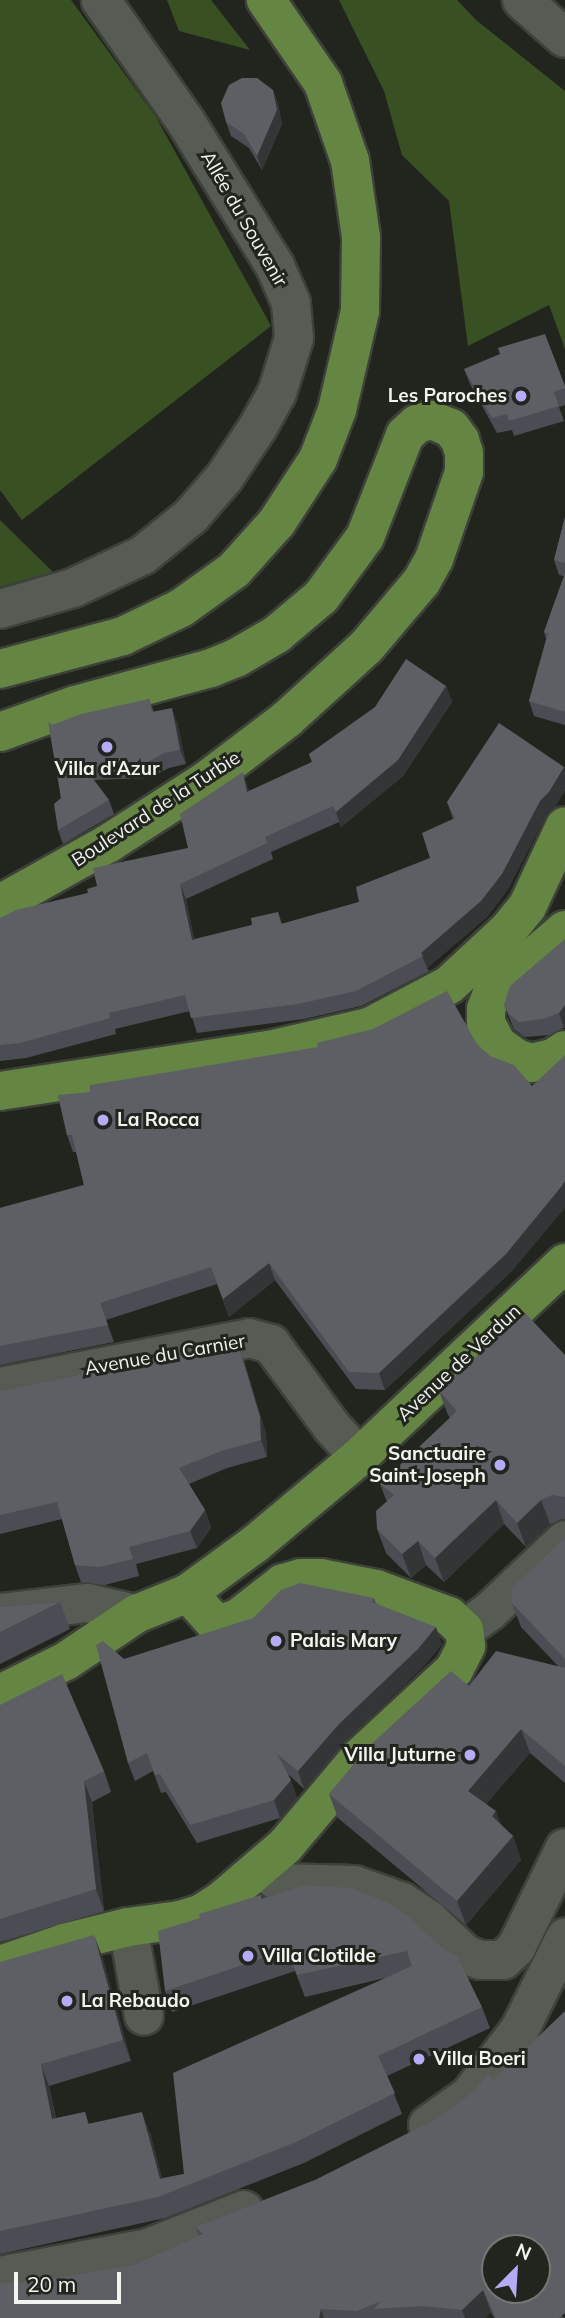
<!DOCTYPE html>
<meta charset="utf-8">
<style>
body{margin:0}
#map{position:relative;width:565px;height:2318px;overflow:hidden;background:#21251e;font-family:Mulish,sans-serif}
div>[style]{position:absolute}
.green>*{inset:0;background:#395122}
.roads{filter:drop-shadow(2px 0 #3e413b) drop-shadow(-2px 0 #3e413b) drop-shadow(0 2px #3e413b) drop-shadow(0 -2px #3e413b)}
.minor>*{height:38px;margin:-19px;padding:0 19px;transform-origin:19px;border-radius:19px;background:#565b53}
.major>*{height:38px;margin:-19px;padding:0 19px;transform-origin:19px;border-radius:19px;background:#648642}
.wall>*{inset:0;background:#4c4d54}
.shaded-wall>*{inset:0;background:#343537}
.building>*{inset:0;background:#5e5f64}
.dots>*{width:19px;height:19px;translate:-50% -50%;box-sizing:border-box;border:4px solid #21251e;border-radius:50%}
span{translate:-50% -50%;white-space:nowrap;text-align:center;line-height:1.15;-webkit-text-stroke:6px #21251e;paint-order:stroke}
.street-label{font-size:19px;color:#f1f4ef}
.poi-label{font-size:19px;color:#f1f4ef;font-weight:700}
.right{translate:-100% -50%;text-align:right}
.left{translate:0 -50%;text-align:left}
.north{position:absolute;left:481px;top:2234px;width:70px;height:70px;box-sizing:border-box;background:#21251e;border:2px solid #747872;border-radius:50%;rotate:24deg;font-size:19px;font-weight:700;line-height:28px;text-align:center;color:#f1f4ef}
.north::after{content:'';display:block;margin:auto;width:24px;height:32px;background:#b4acf9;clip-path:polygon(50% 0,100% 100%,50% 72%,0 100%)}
.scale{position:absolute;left:14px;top:2272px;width:107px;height:32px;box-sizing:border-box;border:4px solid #f1f4ef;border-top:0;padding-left:9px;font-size:21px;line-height:24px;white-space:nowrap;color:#f1f4ef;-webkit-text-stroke:5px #21251e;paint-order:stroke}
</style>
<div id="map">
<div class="green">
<div style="clip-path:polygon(0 0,71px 0,156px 117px,271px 326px,22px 520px,0 490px)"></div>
<div style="clip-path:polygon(167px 0,211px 0,250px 50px,179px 31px)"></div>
<div style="clip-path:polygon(339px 0,457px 0,476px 20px,565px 91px,565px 349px,549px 305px,468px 346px,449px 201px,402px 155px,384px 91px)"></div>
<div style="clip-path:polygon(0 520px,53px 572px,0 587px)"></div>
</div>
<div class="roads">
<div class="minor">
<div style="left:522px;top:0;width:57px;rotate:41.5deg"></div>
<div style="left:0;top:609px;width:76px;rotate:-16deg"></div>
<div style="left:73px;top:588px;width:77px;rotate:-25.2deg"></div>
<div style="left:143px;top:555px;width:62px;rotate:-39.1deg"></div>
<div style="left:191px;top:516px;width:50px;rotate:-49deg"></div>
<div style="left:224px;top:478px;width:61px;rotate:-56.3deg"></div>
<div style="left:258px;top:427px;width:39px;rotate:-61deg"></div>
<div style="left:277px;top:393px;width:58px;rotate:-72.8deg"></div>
<div style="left:294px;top:338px;width:35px;rotate:-95deg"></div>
<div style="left:291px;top:303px;width:40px;rotate:-113.4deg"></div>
<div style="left:275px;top:266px;width:169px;rotate:-121.7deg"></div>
<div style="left:186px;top:122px;width:149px;rotate:-124.9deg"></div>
<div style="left:0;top:1387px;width:254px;rotate:-11.1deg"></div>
<div style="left:249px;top:1338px;width:23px;rotate:15deg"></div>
<div style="left:271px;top:1344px;width:103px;rotate:53.7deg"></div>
<div style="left:332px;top:1427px;width:40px;rotate:48deg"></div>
<div style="left:0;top:1613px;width:88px;rotate:-6.6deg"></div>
<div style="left:87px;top:1603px;width:50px;rotate:12.7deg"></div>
<div style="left:464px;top:1630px;width:32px;rotate:-36deg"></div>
<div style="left:490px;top:1611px;width:103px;rotate:-43.4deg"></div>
<div style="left:261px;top:1869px;width:24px;rotate:36deg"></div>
<div style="left:280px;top:1883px;width:74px;rotate:1.5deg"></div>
<div style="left:354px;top:1885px;width:51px;rotate:19.5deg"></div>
<div style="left:402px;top:1902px;width:31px;rotate:33deg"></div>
<div style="left:428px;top:1919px;width:51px;rotate:43.4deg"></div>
<div style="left:465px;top:1954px;width:16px;rotate:22deg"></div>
<div style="left:480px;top:1960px;width:23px"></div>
<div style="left:503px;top:1960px;width:18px;rotate:-43deg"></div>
<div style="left:516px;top:1948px;width:111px;rotate:-63.9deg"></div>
<div style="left:128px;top:1927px;width:90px;rotate:79.8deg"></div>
<div style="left:428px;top:2125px;width:50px;rotate:-35.3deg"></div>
<div style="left:469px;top:2096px;width:84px;rotate:-52.7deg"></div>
<div style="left:520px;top:2029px;width:102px;rotate:-63.7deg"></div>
<div style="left:0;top:2276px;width:151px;rotate:-10.7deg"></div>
<div style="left:148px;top:2248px;width:103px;rotate:-21.6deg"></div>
</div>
<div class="major">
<div style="left:0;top:669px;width:127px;rotate:-15deg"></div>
<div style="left:123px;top:636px;width:64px;rotate:-25.8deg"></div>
<div style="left:181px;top:608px;width:65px;rotate:-35.6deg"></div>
<div style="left:234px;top:570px;width:64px;rotate:-48.1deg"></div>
<div style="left:277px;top:522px;width:75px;rotate:-56.9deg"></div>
<div style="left:318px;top:459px;width:53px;rotate:-68.8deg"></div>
<div style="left:337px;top:410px;width:102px;rotate:-76.9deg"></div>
<div style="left:360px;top:311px;width:74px;rotate:-89.2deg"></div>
<div style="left:361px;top:237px;width:77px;rotate:-98.2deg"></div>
<div style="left:350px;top:161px;width:83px;rotate:-109.1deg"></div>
<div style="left:323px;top:83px;width:101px;rotate:-124.5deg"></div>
<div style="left:0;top:732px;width:80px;rotate:-19.8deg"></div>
<div style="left:75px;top:705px;width:141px;rotate:-15.2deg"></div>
<div style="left:211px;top:668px;width:27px;rotate:-22deg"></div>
<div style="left:236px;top:658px;width:48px;rotate:-30.3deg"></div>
<div style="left:277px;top:634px;width:57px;rotate:-40.1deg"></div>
<div style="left:321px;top:597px;width:74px;rotate:-53.7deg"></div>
<div style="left:365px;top:537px;width:110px;rotate:-68.6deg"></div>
<div style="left:405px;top:435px;width:16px;rotate:-43deg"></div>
<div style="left:417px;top:424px;width:15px;rotate:-16deg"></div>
<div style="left:431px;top:420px;width:22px;rotate:22deg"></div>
<div style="left:451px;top:428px;width:15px;rotate:53deg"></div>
<div style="left:460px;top:440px;width:14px;rotate:73deg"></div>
<div style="left:464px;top:453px;width:19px;rotate:90deg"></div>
<div style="left:464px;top:472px;width:92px;rotate:109deg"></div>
<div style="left:434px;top:559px;width:26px;rotate:119deg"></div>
<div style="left:421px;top:582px;width:85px;rotate:130.2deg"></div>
<div style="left:366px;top:647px;width:107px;rotate:137.7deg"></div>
<div style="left:287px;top:719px;width:101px;rotate:142.7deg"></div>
<div style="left:207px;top:780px;width:117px;rotate:147.3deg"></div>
<div style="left:109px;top:843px;width:125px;rotate:150.8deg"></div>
<div style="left:565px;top:930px;width:84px;rotate:139.3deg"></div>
<div style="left:501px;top:985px;width:15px;rotate:132deg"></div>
<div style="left:491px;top:996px;width:14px;rotate:111deg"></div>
<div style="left:486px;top:1009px;width:14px;rotate:90deg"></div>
<div style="left:486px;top:1023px;width:24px;rotate:62deg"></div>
<div style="left:497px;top:1044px;width:24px;rotate:36deg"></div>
<div style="left:516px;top:1058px;width:16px;rotate:18deg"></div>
<div style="left:531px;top:1063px;width:23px;rotate:-13deg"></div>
<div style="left:553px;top:1058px;width:14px;rotate:-34deg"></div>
<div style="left:0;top:1091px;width:272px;rotate:-8.7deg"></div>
<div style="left:269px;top:1050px;width:103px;rotate:-13deg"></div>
<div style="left:369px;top:1027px;width:90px;rotate:-27.7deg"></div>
<div style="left:449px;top:985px;width:82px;rotate:-43deg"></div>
<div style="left:509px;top:929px;width:28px;rotate:-51deg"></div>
<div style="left:527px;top:907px;width:89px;rotate:-64.9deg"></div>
<div style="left:0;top:1694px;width:74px;rotate:-26.6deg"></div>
<div style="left:66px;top:1661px;width:84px;rotate:-33.9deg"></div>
<div style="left:136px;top:1614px;width:56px;rotate:-22deg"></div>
<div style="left:188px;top:1593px;width:83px;rotate:-36.2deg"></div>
<div style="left:255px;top:1544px;width:136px;rotate:-39.9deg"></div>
<div style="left:359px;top:1457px;width:283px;rotate:-43.3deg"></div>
<div style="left:0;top:1965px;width:68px;rotate:-19deg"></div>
<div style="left:64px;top:1943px;width:66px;rotate:-14deg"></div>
<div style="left:128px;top:1927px;width:52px;rotate:-7.7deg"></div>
<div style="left:180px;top:1920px;width:21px;rotate:-17deg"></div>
<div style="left:200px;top:1914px;width:26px;rotate:-32deg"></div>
<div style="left:222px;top:1900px;width:83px;rotate:-40.6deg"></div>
<div style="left:285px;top:1846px;width:116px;rotate:-49.9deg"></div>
<div style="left:360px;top:1757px;width:128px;rotate:-42.8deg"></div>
<div style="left:454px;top:1670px;width:27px;rotate:-63deg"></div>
<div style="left:466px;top:1646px;width:16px;rotate:-97deg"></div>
<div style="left:464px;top:1630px;width:21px;rotate:-137deg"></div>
<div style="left:449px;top:1616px;width:78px;rotate:-159.7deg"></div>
<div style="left:376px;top:1589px;width:56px;rotate:-168.7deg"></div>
<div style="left:321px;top:1578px;width:20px;rotate:180deg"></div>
<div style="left:301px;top:1578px;width:19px;rotate:164deg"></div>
<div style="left:283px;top:1583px;width:57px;rotate:142.1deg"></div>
<div style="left:238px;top:1618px;width:13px;rotate:162deg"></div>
<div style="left:226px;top:1622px;width:12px;rotate:180deg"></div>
<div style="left:214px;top:1622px;width:39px;rotate:-132deg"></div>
</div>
</div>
<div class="wall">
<div style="clip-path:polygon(273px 90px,278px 104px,282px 124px,262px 170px,249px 148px,231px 136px,226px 122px)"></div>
<div style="clip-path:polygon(464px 369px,565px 386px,565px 405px,559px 407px,564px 421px,514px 436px,512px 430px,497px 433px,470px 384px)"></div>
<div style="clip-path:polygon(565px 517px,565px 725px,534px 716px,529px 701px,546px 639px,544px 632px,564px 576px,559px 575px,554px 560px)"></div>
<div style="clip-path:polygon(446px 686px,452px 702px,403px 776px,341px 827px,339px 822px,271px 852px,273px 859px,186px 899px,194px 939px,252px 925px,278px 912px,282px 924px,359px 902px,430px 858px,453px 819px,447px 802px,564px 767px,565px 771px,565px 790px,555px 807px,545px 817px,508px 889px,487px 917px,427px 968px,429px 971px,361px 1006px,304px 1019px,197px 1033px,190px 1011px,115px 1029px,116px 1034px,26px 1058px,0 1061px,0 918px,88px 893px,97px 886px,188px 848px,248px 788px,249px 791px,312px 762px,309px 754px)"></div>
<div style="clip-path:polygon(149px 699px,154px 712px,177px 722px,186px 764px,169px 768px,149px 778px,94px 780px,109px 800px,114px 814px,63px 844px,58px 830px,61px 798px,52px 725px)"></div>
<div style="clip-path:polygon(565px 939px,565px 1027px,549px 1035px,525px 1037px,514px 1029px,504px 1005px)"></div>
<div style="clip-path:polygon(58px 1095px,512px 1271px,385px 1390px,356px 1389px,275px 1280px,229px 1317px,217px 1284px,106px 1320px,114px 1342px,0 1365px,0 1208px,84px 1185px,76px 1152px,73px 1152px,67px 1135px)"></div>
<div style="clip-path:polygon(565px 1355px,565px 1519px,561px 1519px,550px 1524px,526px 1547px,504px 1524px,444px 1582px,426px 1565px,411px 1578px,386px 1553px,377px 1529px,387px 1502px,380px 1484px,450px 1418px,448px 1415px,439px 1391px)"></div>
<div style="clip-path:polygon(244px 1361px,266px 1434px,267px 1457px,227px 1468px,189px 1484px,205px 1510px,211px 1528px,197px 1548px,136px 1564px,139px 1576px,105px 1585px,81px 1582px,75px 1565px,62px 1519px,0 1534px,0 1391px)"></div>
<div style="clip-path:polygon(565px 1538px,565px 1783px,530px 1753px,486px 1804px,501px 1825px,513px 1836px,521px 1860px,466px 1925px,338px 1818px,329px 1794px,469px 1686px,558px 1666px,521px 1627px,512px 1603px)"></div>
<div style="clip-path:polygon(374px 1598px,376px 1603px,442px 1644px,424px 1666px,345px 1741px,304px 1789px,288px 1774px,297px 1798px,280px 1818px,197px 1843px,166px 1792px,161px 1793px,153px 1771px,135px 1781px,128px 1763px,124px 1659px)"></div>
<div style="clip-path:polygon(60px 1602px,70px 1629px,0 1664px,0 1607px)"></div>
<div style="clip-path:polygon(0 1705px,104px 1771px,111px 1792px,92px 1802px,104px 1911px,0 1942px)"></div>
<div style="clip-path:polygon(321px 1885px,482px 2007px,490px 2028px,387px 2076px,402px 2114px,304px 2163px,165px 2218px,0 2254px,0 1962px,102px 1956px,131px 2061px,49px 2086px,56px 2118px,85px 2112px,89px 2124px,150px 2133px,162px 2178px,184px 2174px,385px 1978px,305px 1997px,295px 1971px,172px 2012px,165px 1991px,262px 1898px)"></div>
<div style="clip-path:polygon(315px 2180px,565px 2318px,494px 2318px,491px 2312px,485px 2318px,0 2318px,29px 2282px,133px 2265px,199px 2236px,195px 2227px)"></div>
</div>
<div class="shaded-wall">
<div style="clip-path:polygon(273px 90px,278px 104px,282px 124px,262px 170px,257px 156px)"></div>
<div style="clip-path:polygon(446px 686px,452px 702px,403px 776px,341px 827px,336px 812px)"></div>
<div style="clip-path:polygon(172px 708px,177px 722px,186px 764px,180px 750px)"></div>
<div style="clip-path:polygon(564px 767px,565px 771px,565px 790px,555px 807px,545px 817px,508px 889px,487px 917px,427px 968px,421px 953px,540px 801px)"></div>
<div style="clip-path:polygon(243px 772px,248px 788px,252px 807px,247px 792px)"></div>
<div style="clip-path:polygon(180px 884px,186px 899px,197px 955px,192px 940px)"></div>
<div style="clip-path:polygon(565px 1005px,565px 1027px,564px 1028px,559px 1013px)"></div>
<div style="clip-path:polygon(565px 1181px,565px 1208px,512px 1271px,385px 1390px,379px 1373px)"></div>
<div style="clip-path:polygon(269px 1263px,275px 1280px,229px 1317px,223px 1299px)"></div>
<div style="clip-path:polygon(238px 1344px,266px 1434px,267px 1457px,261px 1440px)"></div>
<div style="clip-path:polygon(496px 1500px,504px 1524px,444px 1582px,435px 1558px)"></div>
<div style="clip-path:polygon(541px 1500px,550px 1524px,526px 1547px,517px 1523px)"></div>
<div style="clip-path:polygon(205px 1510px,211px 1528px,197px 1548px,190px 1531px)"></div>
<div style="clip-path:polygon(418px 1541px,426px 1565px,411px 1578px,402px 1554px)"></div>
<div style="clip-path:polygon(436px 1627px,442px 1644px,424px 1666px,345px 1741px,304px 1789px,298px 1771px,339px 1724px)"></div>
<div style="clip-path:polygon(521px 1729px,530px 1753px,477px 1815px,468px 1791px)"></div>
<div style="clip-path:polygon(291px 1780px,297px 1798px,280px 1818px,274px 1800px)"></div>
<div style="clip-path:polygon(84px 1781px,92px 1802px,104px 1911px,96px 1889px)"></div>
<div style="clip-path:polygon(496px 1811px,505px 1835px,492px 1816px)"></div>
<div style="clip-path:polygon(513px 1836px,521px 1860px,466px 1925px,457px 1901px)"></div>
<div style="clip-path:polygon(94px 1935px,102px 1956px,131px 2061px,123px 2040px)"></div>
<div style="clip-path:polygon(41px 2064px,49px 2086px,60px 2140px,52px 2119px)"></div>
<div style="clip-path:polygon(142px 2112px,150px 2133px,166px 2193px,160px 2179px)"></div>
<div style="clip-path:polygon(483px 2290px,491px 2312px,485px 2318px,465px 2318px,462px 2310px)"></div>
<div style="clip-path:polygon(321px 2309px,324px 2318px,319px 2318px)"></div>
</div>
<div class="building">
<div style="clip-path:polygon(242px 78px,257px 78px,273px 90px,277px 110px,257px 156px,244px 134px,226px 122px,221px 103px,229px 85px)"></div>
<div style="clip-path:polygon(545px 334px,565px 386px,565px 388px,554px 392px,559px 406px,509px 421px,507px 414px,492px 418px,464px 369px,500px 354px,498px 348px)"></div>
<div style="clip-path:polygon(565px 517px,565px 563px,554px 560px)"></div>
<div style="clip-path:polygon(565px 573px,565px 712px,529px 701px,548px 634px,544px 632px)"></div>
<div style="clip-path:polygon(406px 659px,446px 686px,398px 760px,336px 812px,333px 806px,265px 837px,267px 843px,180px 884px,192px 940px,252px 925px,251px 918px,278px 912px,281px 924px,359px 902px,356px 887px,430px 858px,422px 833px,455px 818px,447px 802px,499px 723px,564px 767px,549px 792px,540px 801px,502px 874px,481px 901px,421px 953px,423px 956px,356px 991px,298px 1004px,191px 1018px,185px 995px,109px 1013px,110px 1018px,20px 1043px,0 1045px,0 918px,16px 910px,88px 893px,87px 889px,97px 886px,93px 868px,188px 848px,180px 814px,243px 772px,247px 792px,312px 762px,309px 754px,375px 707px)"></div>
<div style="clip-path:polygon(149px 699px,152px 712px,172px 708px,180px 750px,164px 753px,144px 764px,84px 767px,109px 800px,58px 830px,54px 804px,61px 798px,48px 722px,52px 725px,81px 714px)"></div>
<div style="clip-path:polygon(565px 939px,565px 1005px,559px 1013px,543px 1019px,519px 1022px,509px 1014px,504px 1005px,510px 986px)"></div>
<div style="clip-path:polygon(447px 991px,477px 1044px,490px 1056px,514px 1065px,532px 1086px,565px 1055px,565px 1181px,561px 1187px,506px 1254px,379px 1373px,349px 1372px,269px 1263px,223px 1299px,211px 1267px,100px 1303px,108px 1325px,0 1346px,0 1208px,84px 1185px,72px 1135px,67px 1135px,58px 1095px,90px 1092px,90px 1085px,115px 1081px,318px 1047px,317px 1043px,373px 1029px)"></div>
<div style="clip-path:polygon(524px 1312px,565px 1355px,565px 1497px,552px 1495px,541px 1500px,517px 1523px,496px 1500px,435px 1558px,418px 1541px,402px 1554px,377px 1529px,376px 1511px,394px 1495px,380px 1484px,457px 1411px,439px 1391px)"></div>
<div style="clip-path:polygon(238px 1344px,260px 1417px,261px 1440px,221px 1451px,179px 1468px,205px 1510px,190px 1531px,129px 1547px,133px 1559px,99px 1567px,75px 1565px,57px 1502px,0 1515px,0 1391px)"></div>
<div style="clip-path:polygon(565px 1538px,565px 1659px,512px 1603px,512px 1588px)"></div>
<div style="clip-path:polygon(300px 1583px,374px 1598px,372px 1602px,436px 1627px,418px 1649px,339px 1724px,298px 1771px,277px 1754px,291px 1780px,274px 1800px,190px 1825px,160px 1774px,155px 1775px,147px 1753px,128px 1763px,96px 1645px,103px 1641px,124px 1659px,253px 1618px,281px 1590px)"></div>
<div style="clip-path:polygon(60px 1602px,0 1632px,0 1607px)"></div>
<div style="clip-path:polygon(496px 1651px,565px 1668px,565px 1766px,521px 1729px,468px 1791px,496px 1811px,492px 1816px,513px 1836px,457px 1901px,329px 1794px,367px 1748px,451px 1671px,469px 1686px)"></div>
<div style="clip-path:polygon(62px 1674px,104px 1771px,84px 1781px,96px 1889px,0 1919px,0 1705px)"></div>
<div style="clip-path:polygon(307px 1885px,350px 1888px,385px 1901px,407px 1915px,443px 1949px,457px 1956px,482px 2007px,378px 2056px,395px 2093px,296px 2142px,158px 2197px,0 2231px,0 1962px,94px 1935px,123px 2040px,41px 2064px,52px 2119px,85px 2112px,88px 2124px,142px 2112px,160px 2179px,184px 2174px,173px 2073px,412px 1966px,407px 1951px,297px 1975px,287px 1950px,165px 1991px,158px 1931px,200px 1918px,199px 1914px,261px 1895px,262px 1899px)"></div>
<div style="clip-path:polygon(evenodd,565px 2011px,565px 2313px,559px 2318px,496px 2318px,483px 2290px,462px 2310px,422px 2306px,374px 2309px,381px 2301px,357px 2311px,321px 2309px,319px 2318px,0 2318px,0 2283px,29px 2282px,133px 2265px,203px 2234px,195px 2227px,315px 2180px,436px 2119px,474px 2091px,488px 2074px,493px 2080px,565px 2011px,495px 2248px,537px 2248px,537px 2290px,495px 2290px,495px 2248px)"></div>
</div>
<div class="dots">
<div style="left:521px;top:396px;background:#b4acf9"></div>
<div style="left:107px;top:747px;background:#b4acf9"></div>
<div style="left:103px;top:1120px;background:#b4acf9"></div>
<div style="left:500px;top:1465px;background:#b4acf9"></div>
<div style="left:276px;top:1641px;background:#b4acf9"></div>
<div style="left:470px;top:1755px;background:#b4acf9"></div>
<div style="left:248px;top:1956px;background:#b4acf9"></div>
<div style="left:67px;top:2001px;background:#b4acf9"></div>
<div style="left:419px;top:2059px;background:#b4acf9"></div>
</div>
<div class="street-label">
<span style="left:244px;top:219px;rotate:60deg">Allée du Souvenir</span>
<span style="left:156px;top:809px;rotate:-33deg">Boulevard de la Turbie</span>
<span style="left:165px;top:1355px;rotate:-10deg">Avenue du Carnier</span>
<span style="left:459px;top:1363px;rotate:-43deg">Avenue de Verdun</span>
</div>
<div class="poi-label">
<span class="right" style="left:507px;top:396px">Les Paroches</span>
<span style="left:107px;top:769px">Villa d'Azur</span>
<span class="left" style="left:117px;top:1120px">La Rocca</span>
<span class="right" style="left:486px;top:1465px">Sanctuaire<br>Saint-Joseph</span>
<span class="left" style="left:290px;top:1641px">Palais Mary</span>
<span class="right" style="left:456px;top:1755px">Villa Juturne</span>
<span class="left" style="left:262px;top:1956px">Villa Clotilde</span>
<span class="left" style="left:81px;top:2001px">La Rebaudo</span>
<span class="left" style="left:433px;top:2059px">Villa Boeri</span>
</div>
<div class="north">N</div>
<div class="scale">20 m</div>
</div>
